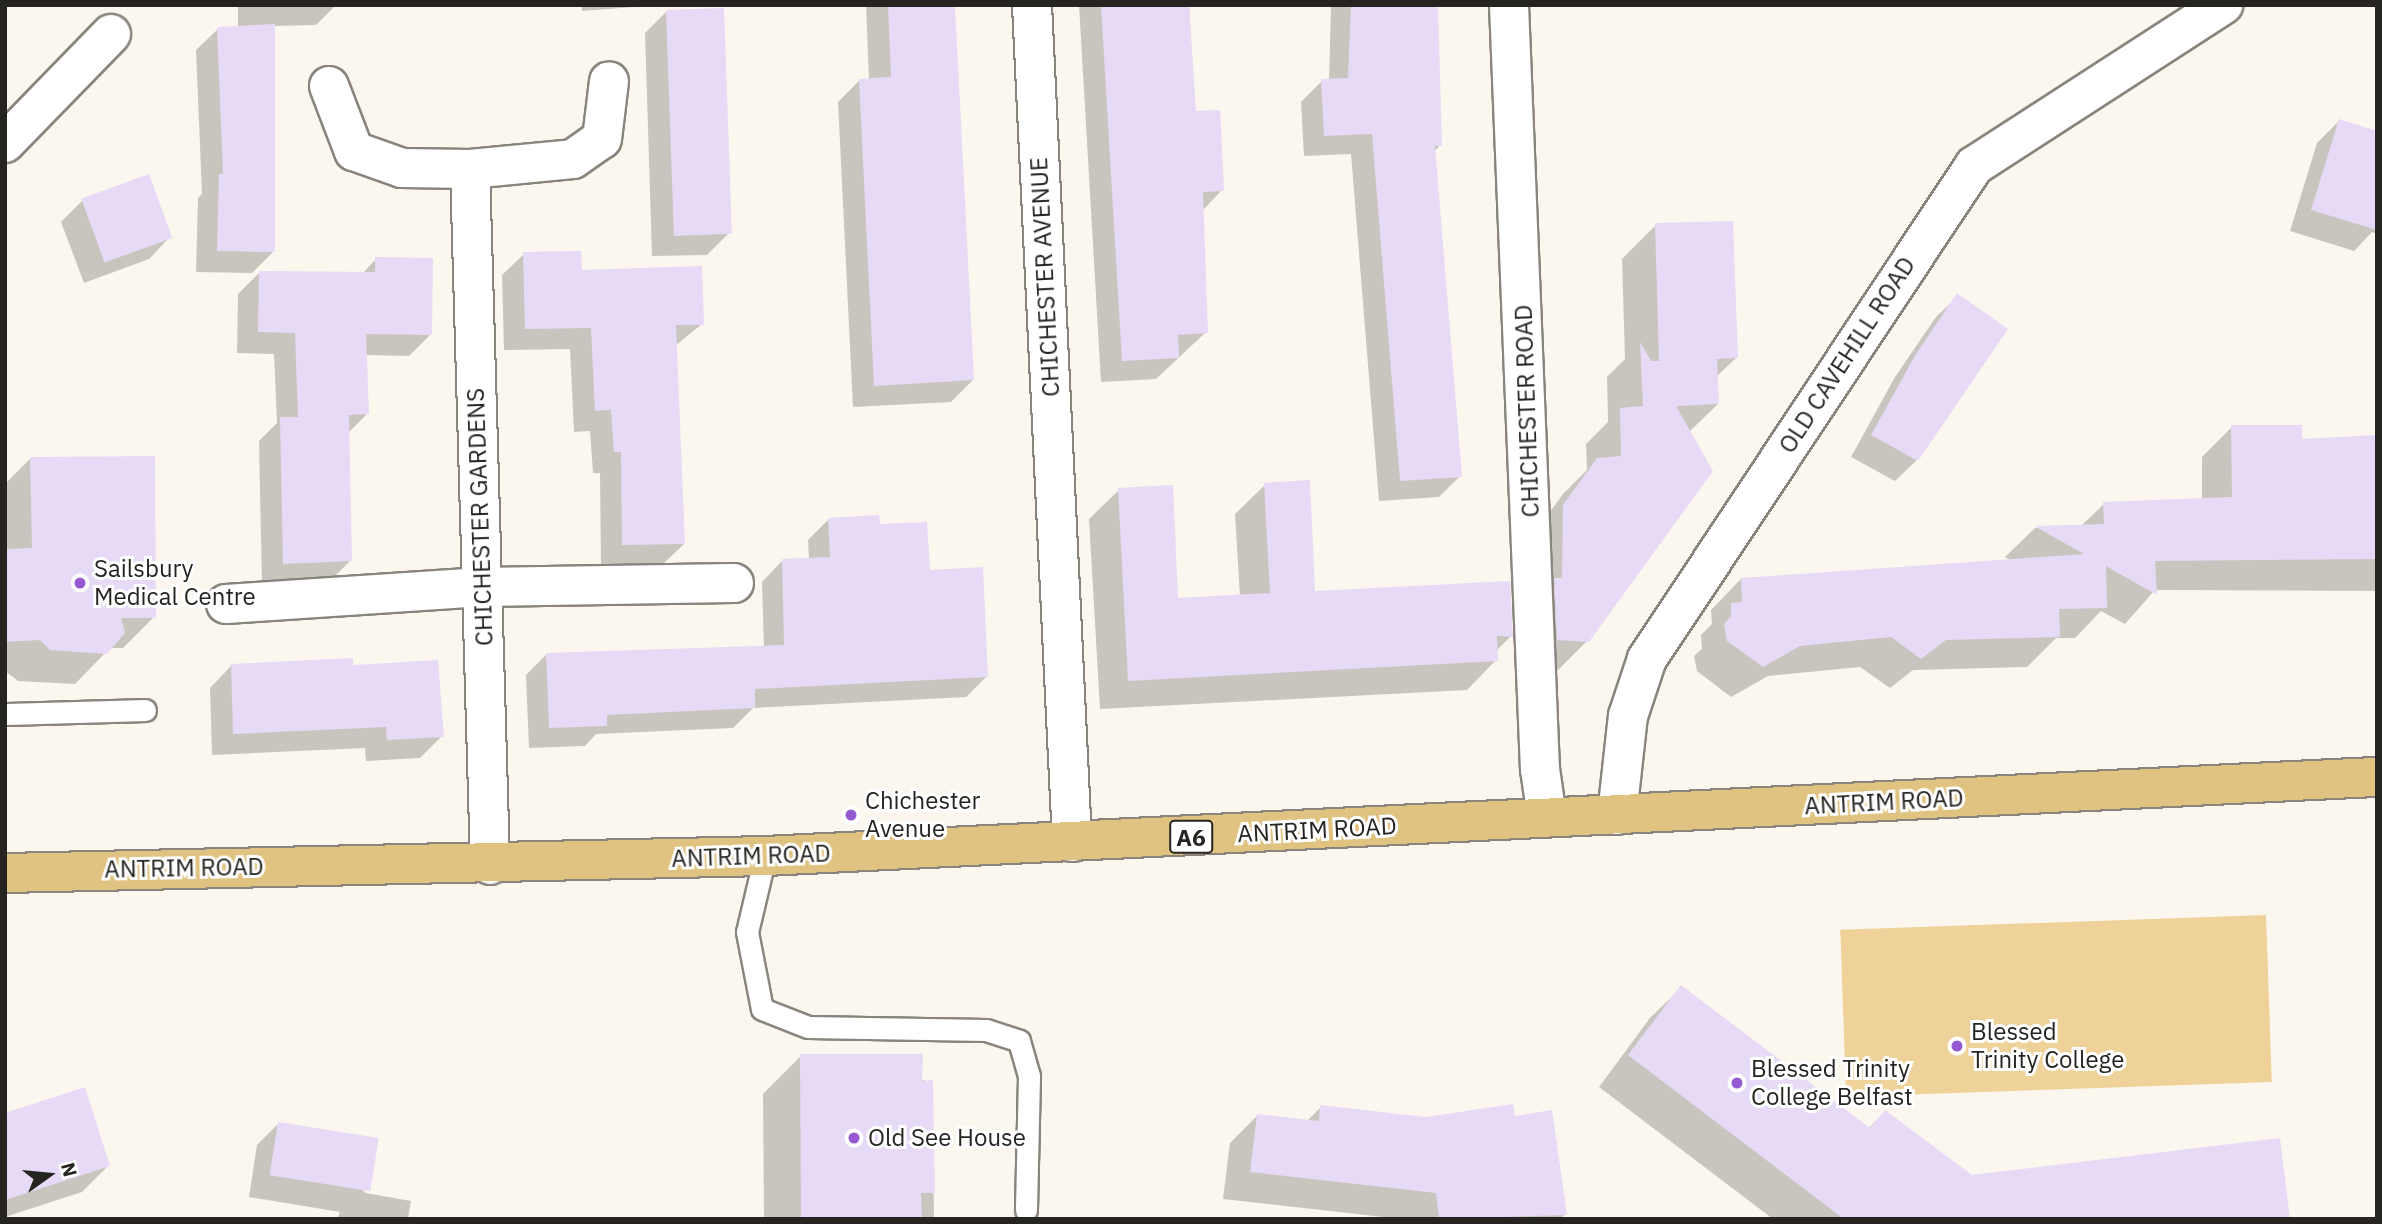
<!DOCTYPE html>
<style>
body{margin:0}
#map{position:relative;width:2382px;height:1224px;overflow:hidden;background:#fbf7ee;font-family:"IBM Plex Sans",sans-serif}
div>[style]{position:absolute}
.green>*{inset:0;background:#efd29a;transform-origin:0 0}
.shadow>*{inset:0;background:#0003}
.building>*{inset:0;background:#e6daf7;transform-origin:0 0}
.roads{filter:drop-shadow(2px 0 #89857d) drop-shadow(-2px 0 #89857d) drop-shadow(0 2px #89857d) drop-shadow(0 -2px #89857d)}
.lane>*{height:21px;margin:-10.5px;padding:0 10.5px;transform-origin:10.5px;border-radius:10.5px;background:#fff}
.street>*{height:38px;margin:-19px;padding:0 19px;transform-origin:19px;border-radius:19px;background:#fff}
.primary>*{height:38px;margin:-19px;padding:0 19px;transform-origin:19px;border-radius:19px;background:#e0c381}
.dots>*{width:19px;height:19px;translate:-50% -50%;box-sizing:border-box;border:4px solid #fff;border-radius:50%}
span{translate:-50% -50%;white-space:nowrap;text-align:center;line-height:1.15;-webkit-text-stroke:6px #fff;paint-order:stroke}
.shield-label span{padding:2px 5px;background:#fff;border:2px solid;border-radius:5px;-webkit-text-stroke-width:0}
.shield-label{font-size:23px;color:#252421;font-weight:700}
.street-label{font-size:24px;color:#252421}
.poi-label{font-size:24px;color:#252421}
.left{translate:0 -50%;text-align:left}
.frame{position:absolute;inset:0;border:7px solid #252421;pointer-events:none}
.north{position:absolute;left:14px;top:1140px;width:70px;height:70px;-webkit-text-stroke:5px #fff;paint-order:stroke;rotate:75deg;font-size:19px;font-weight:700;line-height:28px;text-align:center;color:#252421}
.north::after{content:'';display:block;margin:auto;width:24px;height:32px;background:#252421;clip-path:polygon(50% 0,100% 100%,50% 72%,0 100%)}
</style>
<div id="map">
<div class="green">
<div style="left:2266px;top:915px;width:167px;height:426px;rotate:88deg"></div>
</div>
<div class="shadow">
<div style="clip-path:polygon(238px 5px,336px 5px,316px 25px,274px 26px,273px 252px,252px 273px,196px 272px,198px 198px,202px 194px,196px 50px,218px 29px,238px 28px)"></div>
<div style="clip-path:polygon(582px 5px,660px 5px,582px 11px)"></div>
<div style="clip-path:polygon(866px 5px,954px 5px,973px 380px,951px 402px,853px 407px,838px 102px,860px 80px,869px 80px)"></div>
<div style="clip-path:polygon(1079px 5px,1189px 5px,1195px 113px,1222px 190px,1202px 211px,1206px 332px,1156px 379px,1101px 382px)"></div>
<div style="clip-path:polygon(1331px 5px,1436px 5px,1440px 145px,1434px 152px,1460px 476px,1439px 497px,1379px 501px,1351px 154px,1304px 156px,1301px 102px,1322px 81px,1329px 81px)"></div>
<div style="clip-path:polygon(667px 11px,729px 233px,707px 255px,652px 256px,645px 33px)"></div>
<div style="clip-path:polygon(2339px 121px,2377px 133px,2377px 234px,2372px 232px,2354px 251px,2290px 231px,2317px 143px)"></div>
<div style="clip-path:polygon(83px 200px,170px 237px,149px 259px,84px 283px,61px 222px)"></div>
<div style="clip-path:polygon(1656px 225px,1736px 358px,1716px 377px,1718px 404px,1689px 432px,1588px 640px,1553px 675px,1529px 541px,1563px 494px,1587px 470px,1586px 444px,1608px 422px,1607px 377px,1625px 359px,1622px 259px)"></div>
<div style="clip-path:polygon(524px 254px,580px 271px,702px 324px,675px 346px,684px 544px,662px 565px,601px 566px,600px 473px,593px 473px,590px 431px,574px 432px,570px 349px,504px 350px,502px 275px)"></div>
<div style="clip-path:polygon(376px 259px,431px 334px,409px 356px,365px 355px,367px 414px,348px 433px,350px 561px,329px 582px,262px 585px,259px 441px,277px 423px,274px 354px,237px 353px,238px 294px,260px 272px,362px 274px)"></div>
<div style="clip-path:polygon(1958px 296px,1917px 460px,1895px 481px,1851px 457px,1895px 377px,1936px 317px)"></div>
<div style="clip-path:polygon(2232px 427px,2300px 441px,2377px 436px,2377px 591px,2155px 590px,2125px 624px,2101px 611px,2075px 638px,2056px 638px,2027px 667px,1913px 670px,1890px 688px,1860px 667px,1768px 676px,1731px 697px,1697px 671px,1694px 656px,1702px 649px,1701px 635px,1712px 624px,1711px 610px,1741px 579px,2012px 561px,2005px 557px,2035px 528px,2081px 526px,2104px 504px,2202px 500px,2202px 457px)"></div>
<div style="clip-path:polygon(30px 459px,154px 617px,123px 648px,110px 648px,75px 684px,18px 681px,5px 671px,5px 484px)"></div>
<div style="clip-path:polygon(1265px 485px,1314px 593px,1511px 636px,1496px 651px,1496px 660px,1467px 690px,1100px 709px,1089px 519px,1119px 490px,1177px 600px,1240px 597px,1235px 514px)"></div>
<div style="clip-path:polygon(829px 519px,878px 526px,928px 572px,987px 676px,966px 697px,753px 708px,733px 728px,596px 734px,585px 746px,529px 748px,526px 675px,547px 654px,764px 648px,762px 582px,782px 561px,809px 559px,808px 540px)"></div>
<div style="clip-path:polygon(231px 666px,352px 667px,442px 736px,420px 758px,366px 761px,365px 748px,212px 755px,210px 688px)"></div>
<div style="clip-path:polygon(1681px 988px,1868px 1129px,1885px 1112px,1971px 1177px,2288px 1219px,1773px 1219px,1599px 1087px,1650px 1018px)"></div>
<div style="clip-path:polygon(801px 1056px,932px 1082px,934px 1219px,764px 1219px,763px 1094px)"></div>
<div style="clip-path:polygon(1321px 1107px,1426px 1118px,1513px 1118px,1565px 1214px,1561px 1219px,1401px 1219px,1223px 1199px,1230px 1143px,1257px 1116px,1307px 1121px)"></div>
<div style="clip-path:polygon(5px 1114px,108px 1166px,82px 1192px,5px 1217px)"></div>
<div style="clip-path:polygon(279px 1123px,366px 1193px,411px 1201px,408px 1219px,337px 1219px,340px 1212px,249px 1197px,257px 1145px)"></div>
</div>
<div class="building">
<div style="clip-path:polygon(888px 5px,955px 5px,974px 380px,874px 386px,859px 79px,891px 77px)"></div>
<div style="clip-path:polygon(1101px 5px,1189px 5px,1196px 111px,1220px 110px,1224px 191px,1203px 192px,1208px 333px,1178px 335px,1179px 358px,1122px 361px)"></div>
<div style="clip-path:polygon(1351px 5px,1438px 5px,1442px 146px,1435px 146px,1462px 477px,1400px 481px,1372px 134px,1324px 136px,1321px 79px,1348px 78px)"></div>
<div style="left:724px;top:8px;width:226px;height:58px;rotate:88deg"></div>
<div style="clip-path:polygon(275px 24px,275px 252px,217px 251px,219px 174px,223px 174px,217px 27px)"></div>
<div style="clip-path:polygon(2339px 119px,2377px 131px,2377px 230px,2311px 210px)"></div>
<div style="left:149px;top:174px;width:68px;height:72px;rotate:70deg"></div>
<div style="clip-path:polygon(1733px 221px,1738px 358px,1717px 359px,1719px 404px,1676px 406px,1713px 471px,1589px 642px,1557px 640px,1554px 578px,1562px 578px,1563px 505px,1597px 458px,1621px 456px,1620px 408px,1643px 406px,1640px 342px,1651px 361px,1659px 361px,1655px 223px)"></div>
<div style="clip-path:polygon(581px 251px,582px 270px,702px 266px,704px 325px,676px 325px,685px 544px,622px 545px,621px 452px,614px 452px,611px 410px,595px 411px,591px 328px,525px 329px,523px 252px)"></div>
<div style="clip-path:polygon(375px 257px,433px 258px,432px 335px,366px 334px,369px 414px,349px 415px,352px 561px,283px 564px,280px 417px,298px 417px,295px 333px,258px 332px,259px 271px,375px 272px)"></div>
<div style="clip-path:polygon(1957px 293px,2008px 329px,1918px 461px,1871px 435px,1916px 354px)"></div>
<div style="clip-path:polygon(2231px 425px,2302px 425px,2302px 439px,2377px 435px,2377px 559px,2155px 561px,2157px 595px,2106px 566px,2107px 608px,2059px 609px,2060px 637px,1946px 640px,1921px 659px,1891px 637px,1800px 646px,1763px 667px,1727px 641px,1724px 624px,1731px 616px,1731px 603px,1742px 602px,1741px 578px,2084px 554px,2034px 526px,2104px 524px,2103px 502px,2232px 497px)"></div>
<div style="clip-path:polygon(155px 456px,156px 618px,121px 618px,125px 633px,107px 654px,50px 650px,40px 640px,5px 642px,5px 549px,32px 548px,30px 457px)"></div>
<div style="clip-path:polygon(1310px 480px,1315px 591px,1510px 581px,1513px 637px,1497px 636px,1498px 661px,1128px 681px,1118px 488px,1173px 485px,1178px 598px,1270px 593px,1264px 483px)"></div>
<div style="clip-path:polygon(879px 515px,880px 524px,927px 522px,930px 570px,983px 567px,988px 677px,755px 689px,755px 708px,607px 715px,607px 726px,549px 728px,546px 653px,784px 645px,782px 559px,830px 557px,828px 518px)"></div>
<div style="clip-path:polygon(353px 658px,353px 665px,438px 660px,444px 737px,387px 740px,386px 727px,233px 734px,231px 664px)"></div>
<div style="clip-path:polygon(1681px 985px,1870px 1128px,1885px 1110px,1972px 1175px,2280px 1138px,2290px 1219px,1844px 1219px,1628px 1055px)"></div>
<div style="clip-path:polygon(800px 1054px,923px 1054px,922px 1081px,933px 1080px,935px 1193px,921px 1193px,922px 1219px,801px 1219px)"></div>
<div style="clip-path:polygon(85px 1087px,110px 1166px,5px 1200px,5px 1113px)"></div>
<div style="clip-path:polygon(1513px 1104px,1515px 1116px,1552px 1110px,1567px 1215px,1439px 1219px,1436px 1193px,1250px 1172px,1257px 1114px,1319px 1121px,1320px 1105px,1426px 1117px)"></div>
<div style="left:278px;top:1122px;width:102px;height:54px;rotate:9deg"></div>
</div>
<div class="roads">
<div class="lane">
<div style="left:5px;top:714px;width:140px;rotate:-1.6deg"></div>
<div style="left:765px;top:856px;width:78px;rotate:103.3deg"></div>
<div style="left:747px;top:932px;width:78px;rotate:79deg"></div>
<div style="left:762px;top:1009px;width:49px;rotate:21.4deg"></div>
<div style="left:808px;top:1027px;width:178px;rotate:1deg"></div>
<div style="left:986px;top:1030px;width:35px;rotate:18deg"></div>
<div style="left:1019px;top:1041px;width:36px;rotate:74deg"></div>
<div style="left:1029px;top:1076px;width:134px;rotate:91.3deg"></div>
</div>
<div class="street">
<div style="left:1032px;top:5px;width:838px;rotate:87.26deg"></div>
<div style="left:1509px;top:5px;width:765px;rotate:87.68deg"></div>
<div style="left:1540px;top:769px;width:49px;rotate:81.7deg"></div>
<div style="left:329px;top:86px;width:70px;rotate:69deg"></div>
<div style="left:354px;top:151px;width:51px;rotate:19.5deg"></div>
<div style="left:402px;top:168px;width:68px;rotate:0.8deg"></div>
<div style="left:470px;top:169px;width:103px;rotate:-5.5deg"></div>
<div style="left:573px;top:159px;width:35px;rotate:-35deg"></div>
<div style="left:602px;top:139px;width:58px;rotate:-83.1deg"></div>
<div style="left:5px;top:143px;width:152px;rotate:-45.8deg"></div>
<div style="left:470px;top:169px;width:696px;rotate:88.35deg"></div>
<div style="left:226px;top:604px;width:257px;rotate:-3.8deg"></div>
<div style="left:482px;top:587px;width:252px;rotate:-0.9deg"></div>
<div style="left:1617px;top:815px;width:100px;rotate:-83.7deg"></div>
<div style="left:1628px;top:716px;width:60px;rotate:-71.6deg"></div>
<div style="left:1647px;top:659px;width:592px;rotate:-56.44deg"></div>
<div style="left:1974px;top:166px;width:297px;rotate:-32.9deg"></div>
</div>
<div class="primary">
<div style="left:5px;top:873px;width:760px;rotate:-1.28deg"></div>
<div style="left:765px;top:856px;width:1614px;rotate:-2.81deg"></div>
</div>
</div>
<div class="dots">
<div style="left:80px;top:583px;background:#955ad1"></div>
<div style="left:851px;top:815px;background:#955ad1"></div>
<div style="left:1957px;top:1046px;background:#955ad1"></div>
<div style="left:1737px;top:1083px;background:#955ad1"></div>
<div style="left:854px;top:1138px;background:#955ad1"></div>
</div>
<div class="shield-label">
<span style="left:1191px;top:837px">A6</span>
</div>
<div class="street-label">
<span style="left:1045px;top:277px;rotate:-93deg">CHICHESTER AVENUE</span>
<span style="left:1847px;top:355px;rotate:-57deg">OLD CAVEHILL ROAD</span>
<span style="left:1527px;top:411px;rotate:-92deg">CHICHESTER ROAD</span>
<span style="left:480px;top:517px;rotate:-92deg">CHICHESTER GARDENS</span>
<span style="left:1884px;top:802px;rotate:-3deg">ANTRIM ROAD</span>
<span style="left:1317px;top:830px;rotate:-3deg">ANTRIM ROAD</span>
<span style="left:751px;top:856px;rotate:-2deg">ANTRIM ROAD</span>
<span style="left:184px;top:868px;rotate:-1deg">ANTRIM ROAD</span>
</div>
<div class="poi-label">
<span class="left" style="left:94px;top:583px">Sailsbury<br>Medical Centre</span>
<span class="left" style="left:865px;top:815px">Chichester<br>Avenue</span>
<span class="left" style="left:1971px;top:1046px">Blessed<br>Trinity College</span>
<span class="left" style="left:1751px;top:1083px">Blessed Trinity<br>College Belfast</span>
<span class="left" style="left:868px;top:1138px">Old See House</span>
</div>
<div class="frame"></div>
<div class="north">N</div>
</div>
